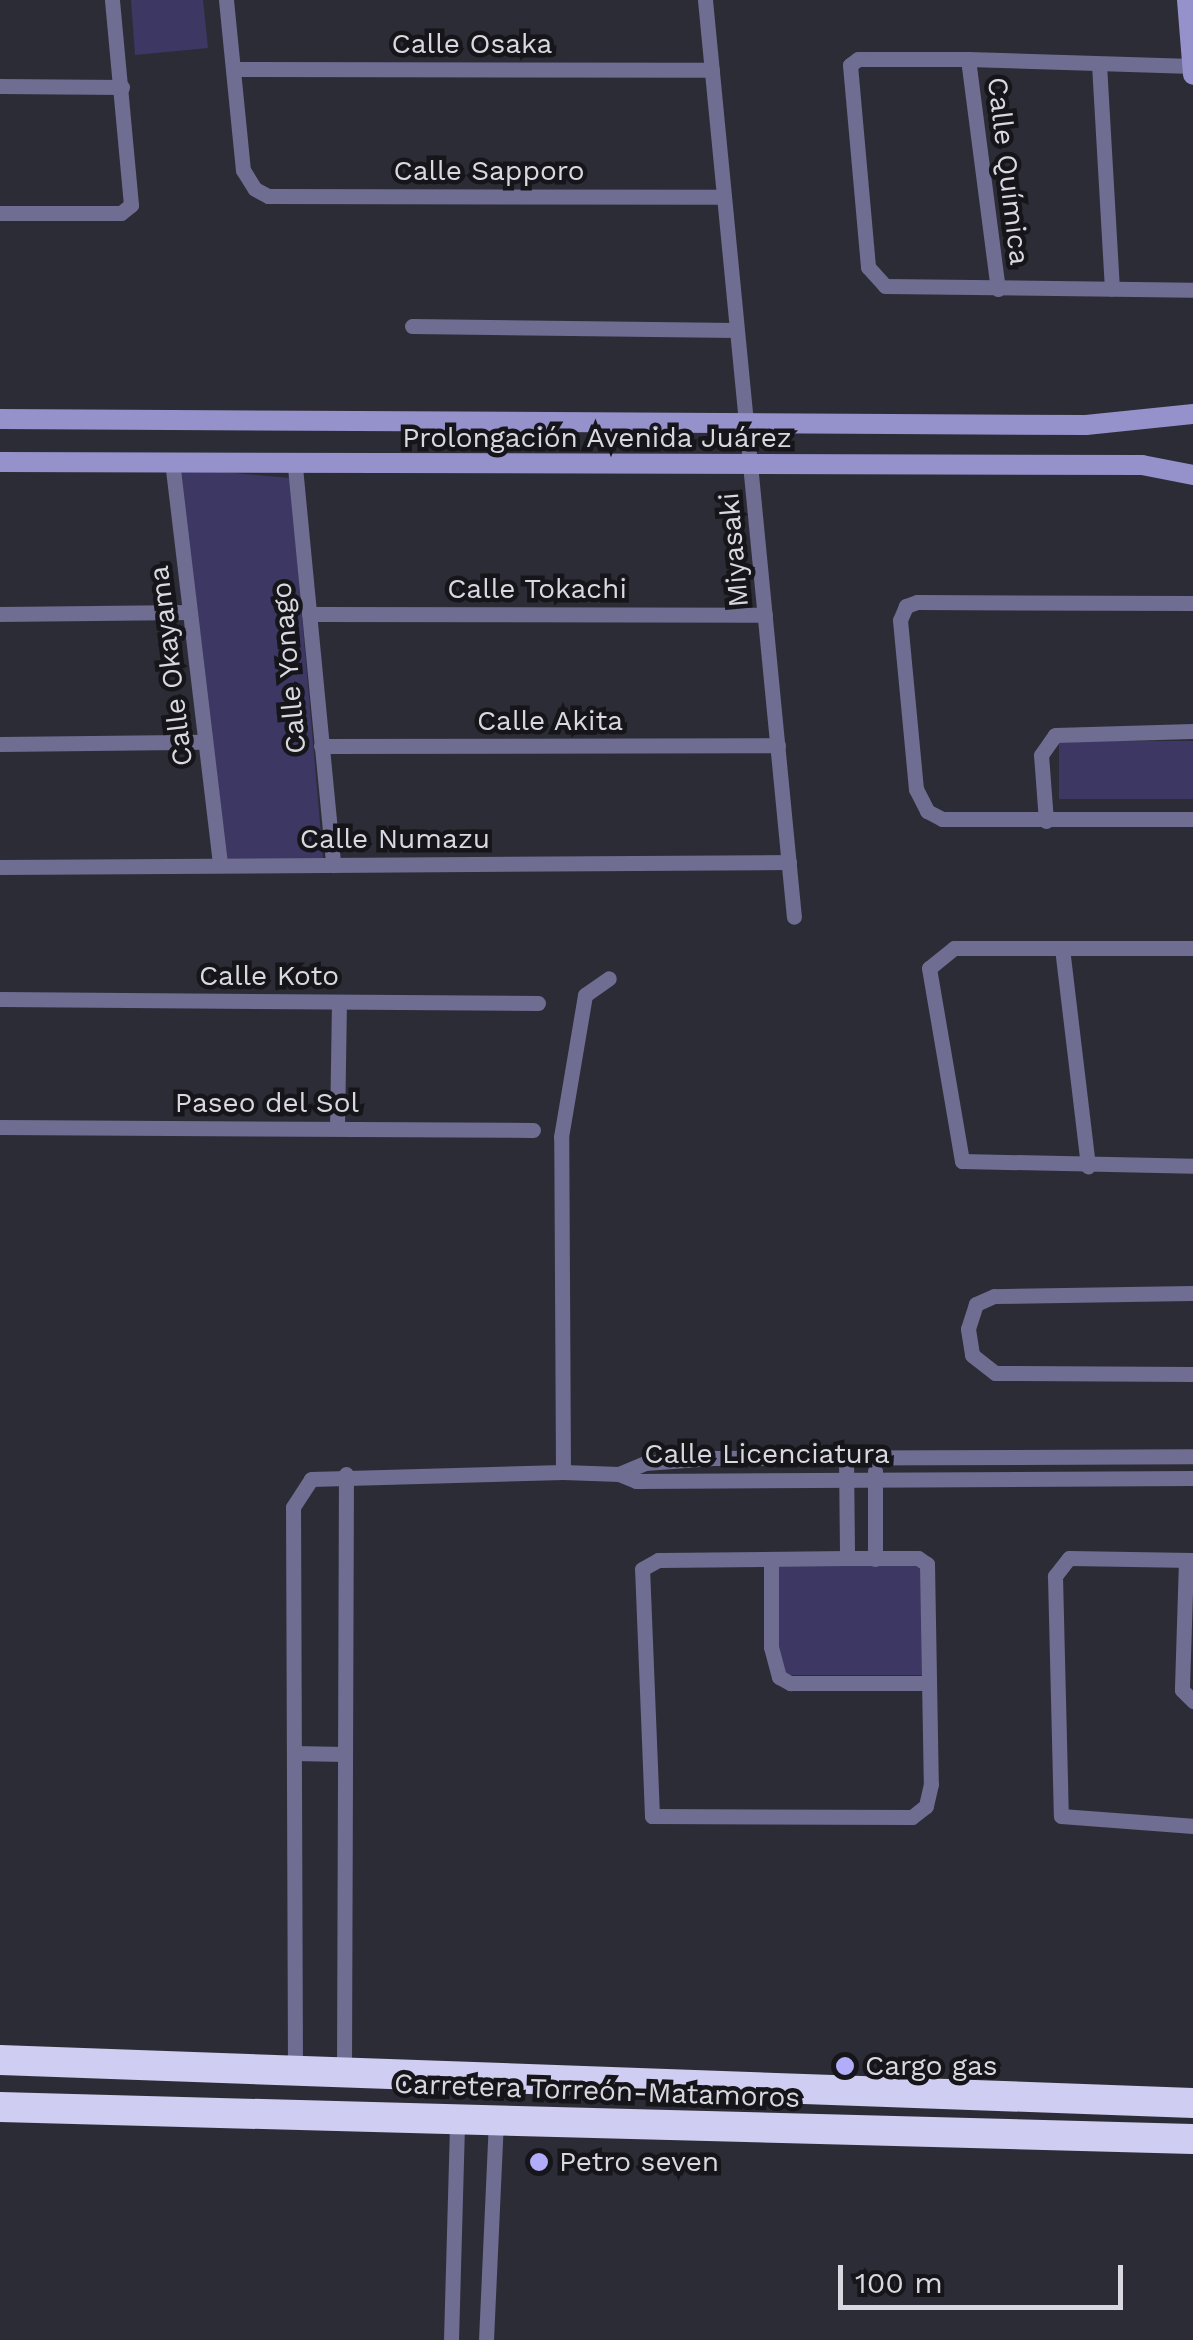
<!DOCTYPE html>
<meta charset="utf-8">
<style>
body{margin:0}
#map{position:relative;width:1193px;height:2340px;overflow:hidden;background:#2c2c37;font-family:"Work Sans",sans-serif}
div>[style]{position:absolute}
.green>*{inset:0;background:#3c3763;transform-origin:0 0}
.street>*{height:15px;margin:-7.5px;padding:0 7.5px;transform-origin:7.5px;border-radius:7.5px;background:#6f6d91}
.secondary>*{height:20px;margin:-10px;padding:0 10px;transform-origin:10px;border-radius:10px;background:#9591ca}
.highway>*{height:30px;margin:-15px;padding:0 15px;transform-origin:15px;border-radius:15px;background:#cfcdf1}
.dots>*{width:28px;height:28px;translate:-50% -50%;box-sizing:border-box;border:5px solid #15151a;border-radius:50%}
span{translate:-50% -50%;white-space:nowrap;text-align:center;line-height:1.15;-webkit-text-stroke:9px #15151a;paint-order:stroke}
.street-label{font-size:28px;color:#d9d8e0}
.poi-label{font-size:28px;color:#d9d8e0}
.left{translate:0 -50%;text-align:left}
.scale{position:absolute;left:838px;top:2265px;width:285px;height:45px;box-sizing:border-box;border:5px solid #d9d8e0;border-top:0;padding-left:12px;font-size:30px;line-height:35px;white-space:nowrap;color:#d9d8e0;-webkit-text-stroke:8px #15151a;paint-order:stroke}
</style>
<div id="map">
<div class="green">
<div style="clip-path:polygon(131px 0,203px 0,208px 48px,135px 55px)"></div>
<div style="clip-path:polygon(178px 468px,290px 478px,323px 858px,224px 860px)"></div>
<div style="left:1193px;top:741px;width:58px;height:134px;rotate:90deg"></div>
<div style="left:774px;top:1562px;width:149px;height:113px"></div>
</div>
<div class="street">
<div style="left:226px;top:0;width:171px;rotate:84.3deg"></div>
<div style="left:243px;top:170px;width:22px;rotate:58deg"></div>
<div style="left:255px;top:189px;width:15px;rotate:28deg"></div>
<div style="left:268px;top:196px;width:456px;rotate:0.1deg"></div>
<div style="left:705px;top:0;width:921px;rotate:84.46deg"></div>
<div style="left:968px;top:59px;width:232px;rotate:82.6deg"></div>
<div style="left:1099px;top:64px;width:225px;rotate:86.7deg"></div>
<div style="left:1193px;top:66px;width:225px;rotate:-178.2deg"></div>
<div style="left:968px;top:59px;width:110px;rotate:180deg"></div>
<div style="left:858px;top:59px;width:10px;rotate:143deg"></div>
<div style="left:850px;top:65px;width:203px;rotate:84.9deg"></div>
<div style="left:868px;top:267px;width:25px;rotate:48deg"></div>
<div style="left:885px;top:286px;width:308px;rotate:0.7deg"></div>
<div style="left:233px;top:69px;width:479px;rotate:0.1deg"></div>
<div style="left:0;top:86px;width:122px;rotate:0.5deg"></div>
<div style="left:0;top:213px;width:121px"></div>
<div style="left:121px;top:213px;width:13px;rotate:-39deg"></div>
<div style="left:131px;top:205px;width:206px;rotate:-95.3deg"></div>
<div style="left:412px;top:326px;width:324px;rotate:0.7deg"></div>
<div style="left:172px;top:461px;width:407px;rotate:83.2deg"></div>
<div style="left:295px;top:467px;width:400px;rotate:84.5deg"></div>
<div style="left:1193px;top:603px;width:276px;rotate:-179.8deg"></div>
<div style="left:917px;top:602px;width:12px;rotate:160deg"></div>
<div style="left:906px;top:606px;width:15px;rotate:113deg"></div>
<div style="left:900px;top:620px;width:170px;rotate:84.6deg"></div>
<div style="left:916px;top:789px;width:25px;rotate:63deg"></div>
<div style="left:927px;top:811px;width:17px;rotate:28deg"></div>
<div style="left:942px;top:819px;width:251px"></div>
<div style="left:0;top:614px;width:189px;rotate:-0.6deg"></div>
<div style="left:309px;top:614px;width:456px;rotate:0.1deg"></div>
<div style="left:0;top:744px;width:205px;rotate:-0.6deg"></div>
<div style="left:321px;top:746px;width:457px;rotate:-0.1deg"></div>
<div style="left:1046px;top:821px;width:66px;rotate:-94.3deg"></div>
<div style="left:1041px;top:755px;width:24px;rotate:-55deg"></div>
<div style="left:1055px;top:735px;width:138px;rotate:-1.7deg"></div>
<div style="left:0;top:867px;width:789px;rotate:-0.36deg"></div>
<div style="left:1062px;top:948px;width:220px;rotate:83.2deg"></div>
<div style="left:1193px;top:948px;width:239px;rotate:180deg"></div>
<div style="left:954px;top:948px;width:32px;rotate:141deg"></div>
<div style="left:929px;top:968px;width:196px;rotate:80.3deg"></div>
<div style="left:962px;top:1161px;width:231px;rotate:1.2deg"></div>
<div style="left:0;top:999px;width:538px;rotate:0.43deg"></div>
<div style="left:0;top:1127px;width:533px;rotate:0.32deg"></div>
<div style="left:337px;top:1128px;width:126px;rotate:-89.1deg"></div>
<div style="left:1193px;top:1293px;width:199px;rotate:179.1deg"></div>
<div style="left:994px;top:1296px;width:20px;rotate:156deg"></div>
<div style="left:976px;top:1304px;width:26px;rotate:108deg"></div>
<div style="left:968px;top:1329px;width:26px;rotate:81deg"></div>
<div style="left:972px;top:1355px;width:29px;rotate:38deg"></div>
<div style="left:995px;top:1373px;width:198px;rotate:0.3deg"></div>
<div style="left:846px;top:1457px;width:101px;rotate:89.4deg"></div>
<div style="left:875px;top:1471px;width:88px;rotate:90deg"></div>
<div style="left:563px;top:1472px;width:335px;rotate:-90.3deg"></div>
<div style="left:561px;top:1137px;width:144px;rotate:-80.4deg"></div>
<div style="left:585px;top:995px;width:29px;rotate:-35deg"></div>
<div style="left:619px;top:1474px;width:28px;rotate:-23deg"></div>
<div style="left:645px;top:1463px;width:68px;rotate:-4.2deg"></div>
<div style="left:713px;top:1458px;width:480px;rotate:-0.2deg"></div>
<div style="left:847px;top:1558px;width:71px"></div>
<div style="left:918px;top:1558px;width:11px;rotate:34deg"></div>
<div style="left:927px;top:1564px;width:220px;rotate:89deg"></div>
<div style="left:931px;top:1784px;width:23px;rotate:103deg"></div>
<div style="left:926px;top:1806px;width:18px;rotate:142deg"></div>
<div style="left:912px;top:1817px;width:260px;rotate:-179.8deg"></div>
<div style="left:652px;top:1816px;width:247px;rotate:-92.3deg"></div>
<div style="left:642px;top:1569px;width:18px;rotate:-29deg"></div>
<div style="left:658px;top:1560px;width:189px;rotate:-0.6deg"></div>
<div style="left:771px;top:1560px;width:87px;rotate:90deg"></div>
<div style="left:771px;top:1647px;width:31px;rotate:75deg"></div>
<div style="left:779px;top:1677px;width:13px;rotate:29deg"></div>
<div style="left:790px;top:1683px;width:138px"></div>
<div style="left:1186px;top:1560px;width:130px;rotate:91.8deg"></div>
<div style="left:1182px;top:1690px;width:16px;rotate:45deg"></div>
<div style="left:1193px;top:1560px;width:124px;rotate:-179.1deg"></div>
<div style="left:1069px;top:1558px;width:23px;rotate:128deg"></div>
<div style="left:1055px;top:1576px;width:240px;rotate:88.6deg"></div>
<div style="left:1061px;top:1816px;width:132px;rotate:4.3deg"></div>
<div style="left:294px;top:1753px;width:50px;rotate:1.1deg"></div>
<div style="left:295px;top:2069px;width:562px;rotate:-90.2deg"></div>
<div style="left:293px;top:1507px;width:33px;rotate:-57deg"></div>
<div style="left:311px;top:1479px;width:252px;rotate:-1.6deg"></div>
<div style="left:563px;top:1472px;width:56px;rotate:2deg"></div>
<div style="left:619px;top:1474px;width:18px;rotate:22deg"></div>
<div style="left:636px;top:1481px;width:557px;rotate:-0.31deg"></div>
<div style="left:344px;top:2071px;width:597px;rotate:-89.81deg"></div>
<div style="left:451px;top:2340px;width:220px;rotate:-88.4deg"></div>
<div style="left:486px;top:2340px;width:219px;rotate:-87.4deg"></div>
</div>
<div class="secondary">
<div style="left:1187px;top:0;width:75px;rotate:85.4deg"></div>
<div style="left:0;top:419px;width:1086px;rotate:0.32deg"></div>
<div style="left:1086px;top:425px;width:108px;rotate:-5.9deg"></div>
<div style="left:0;top:462px;width:1142px;rotate:0.15deg"></div>
<div style="left:1142px;top:465px;width:52px;rotate:11.1deg"></div>
</div>
<div class="highway">
<div style="left:0;top:2060px;width:1194px;rotate:2.06deg"></div>
<div style="left:0;top:2107px;width:1193px;rotate:1.54deg"></div>
</div>
<div class="dots">
<div style="left:845px;top:2066px;background:#b2adf9"></div>
<div style="left:539px;top:2162px;background:#b2adf9"></div>
</div>
<div class="street-label">
<span style="left:472px;top:44px">Calle Osaka</span>
<span style="left:489px;top:171px">Calle Sapporo</span>
<span style="left:1008px;top:171px;rotate:83deg">Calle Química</span>
<span style="left:597px;top:438px">Prolongación Avenida Juárez</span>
<span style="left:734px;top:550px;rotate:-95deg">Miyasaki</span>
<span style="left:537px;top:589px">Calle Tokachi</span>
<span style="left:171px;top:666px;rotate:-97deg">Calle Okayama</span>
<span style="left:289px;top:668px;rotate:-95deg">Calle Yonago</span>
<span style="left:550px;top:721px">Calle Akita</span>
<span style="left:395px;top:839px">Calle Numazu</span>
<span style="left:269px;top:976px">Calle Koto</span>
<span style="left:267px;top:1103px">Paseo del Sol</span>
<span style="left:767px;top:1454px">Calle Licenciatura</span>
<span style="left:597px;top:2091px;rotate:2deg">Carretera Torreón-Matamoros</span>
</div>
<div class="poi-label">
<span class="left" style="left:865px;top:2066px">Cargo gas</span>
<span class="left" style="left:559px;top:2162px">Petro seven</span>
</div>
<div class="scale">100 m</div>
</div>
